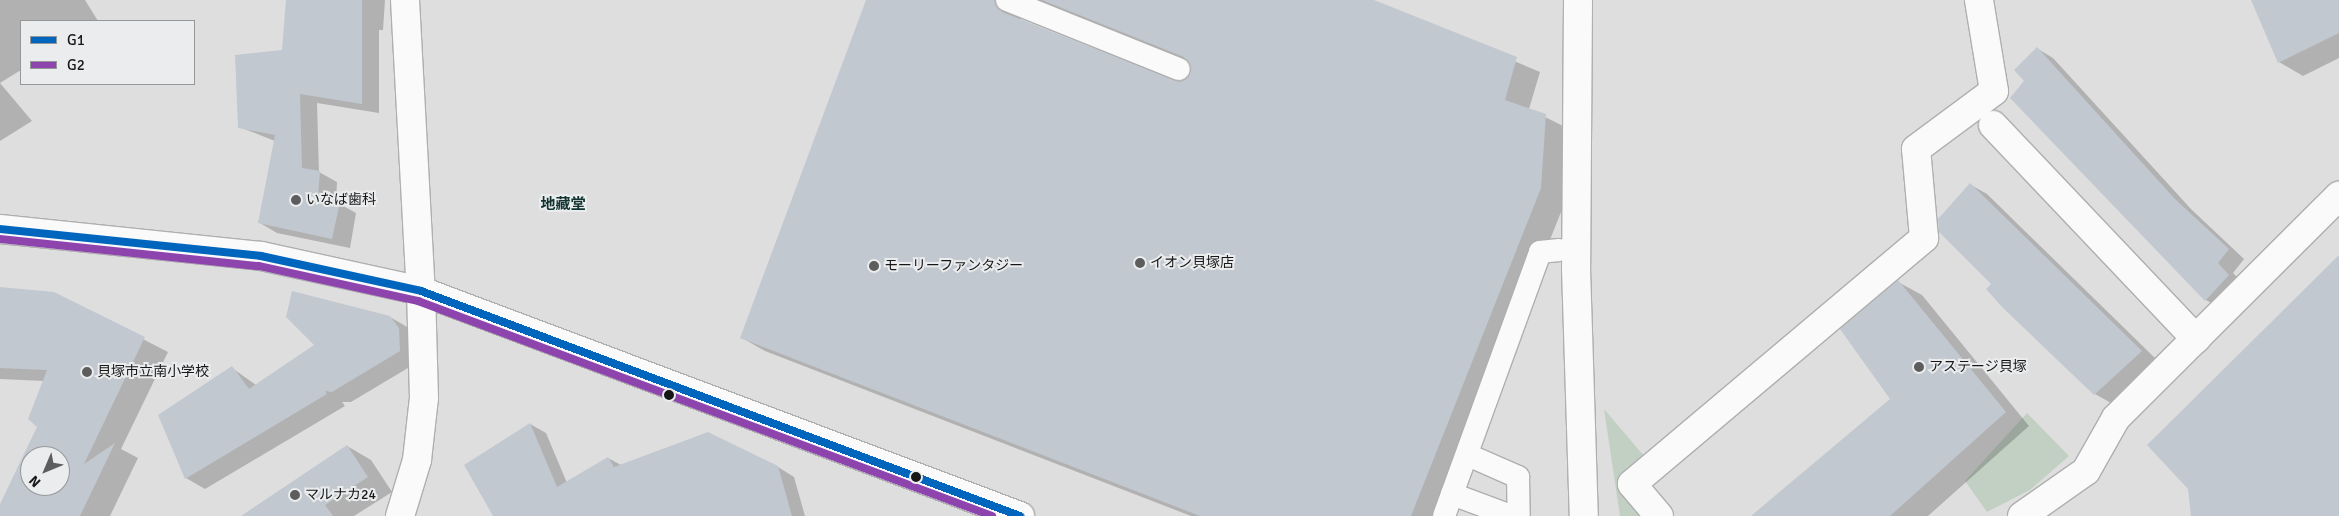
<!DOCTYPE html>
<meta charset="utf-8">
<style>
body{margin:0}
#map{position:relative;width:2339px;height:516px;overflow:hidden;background:#dededf;font-family:Signika,"Noto Sans JP",sans-serif}
div>[style]{position:absolute}
.green>*{inset:0;background:#c2d0c3}
.shadow>*{inset:0;background:#0003}
.building>*{inset:0;background:#c2c8cf}
.roads{filter:drop-shadow(1px 0 #aeafaf) drop-shadow(-1px 0 #aeafaf) drop-shadow(0 1px #aeafaf) drop-shadow(0 -1px #aeafaf)}
.service>*{height:22px;margin:-11px;padding:0 11px;transform-origin:11px;border-radius:11px;background:#fafafa}
.minor>*{height:28px;margin:-14px;padding:0 14px;transform-origin:14px;border-radius:14px;background:#fafafa}
.tertiary>*{height:28px;margin:-14px;padding:0 14px;transform-origin:14px;border-radius:14px;background:#fafafa}
.primary>*{height:28px;margin:-14px;padding:0 14px;transform-origin:14px;border-radius:14px;background:#fafafa}
.bus-1>*{height:8px;margin:-4px;padding:0 4px;transform-origin:4px;border-radius:4px;background:#0065bd}
.bus-2>*{height:8px;margin:-4px;padding:0 4px;transform-origin:4px;border-radius:4px;background:#8e44ad}
.dots>*{width:14px;height:14px;translate:-50% -50%;box-sizing:border-box;border:2px solid #eaeced;border-radius:50%}
span{translate:-50% -50%;white-space:nowrap;text-align:center;line-height:1.15;-webkit-text-stroke:4px #eaeced;paint-order:stroke}
.poi-label{font-size:14px;color:#171718}
.left{translate:0 -50%;text-align:left}
.neighbourhood-label{font-size:15px;color:#113431;font-weight:700}
.legend{position:absolute;left:20px;top:20px;width:175px;height:65px;box-sizing:border-box;background:#eaeced;border:1px solid #969798;margin:0;padding:6px 9px;list-style:none;font-size:15px;color:#171718}
.legend li{display:flex;align-items:center;gap:10px;height:25px}
.legend b{width:25px;border:1px solid #969798}
.north{position:absolute;left:20px;top:446px;width:50px;height:50px;box-sizing:border-box;background:#eaeced;border:1px solid #969798;border-radius:50%;rotate:225deg;font-size:14px;font-weight:700;line-height:20px;text-align:center;color:#171718}
.north::after{content:'';display:block;margin:auto;width:18px;height:22px;background:#5d5d5e;clip-path:polygon(50% 0,100% 100%,50% 72%,0 100%)}
</style>
<div id="map">
<div class="green">
<div style="clip-path:polygon(1604px 409px,1644px 456px,1649px 516px,1620px 516px)"></div>
<div style="clip-path:polygon(2027px 413px,2069px 456px,2030px 490px,1987px 512px,1965px 481px)"></div>
</div>
<div class="shadow">
<div style="clip-path:polygon(0 0,85px 0,98px 21px,21px 21px,21px 70px,0 83px,32px 121px,0 141px)"></div>
<div style="clip-path:polygon(287px 0,385px 0,383px 30px,379px 30px,379px 113px,317px 103px,319px 172px,337px 182px,336px 202px,356px 213px,350px 248px,277px 233px,260px 223px,275px 141px,239px 127px,283px 51px)"></div>
<div style="clip-path:polygon(evenodd,867px 0,1370px 0,1540px 72px,1529px 109px,1569px 129px,1565px 202px,1440px 516px,1191px 516px,765px 351px,742px 338px,867px 0,1018px 8px,1193px 66px,1192px 75px,1174px 83px,1021px 21px,1018px 8px)"></div>
<div style="clip-path:polygon(2253px 0,2339px 0,2339px 58px,2303px 76px,2279px 62px)"></div>
<div style="clip-path:polygon(2038px 49px,2053px 58px,2191px 209px,2244px 259px,2233px 273px,2245px 285px,2222px 309px,2206px 300px,2026px 81px)"></div>
<div style="clip-path:polygon(1971px 185px,1987px 194px,2157px 360px,2111px 403px,2095px 394px,1993px 284px)"></div>
<div style="clip-path:polygon(1898px 282px,1922px 295px,2029px 426px,1928px 516px,1774px 516px,1892px 399px)"></div>
<div style="clip-path:polygon(evenodd,0 288px,53px 293px,168px 352px,121px 449px,138px 458px,110px 516px,0 516px,0 507px,38px 427px,44px 381px,0 379px,0 288px,30px 456px,60px 456px,60px 486px,30px 486px,30px 456px)"></div>
<div style="clip-path:polygon(390px 317px,409px 328px,418px 362px,351px 402px,342px 402px,345px 406px,205px 489px,186px 478px,232px 368px,256px 385px,316px 345px)"></div>
<div style="clip-path:polygon(530px 424px,546px 433px,567px 483px,608px 458px,621px 465px,778px 467px,794px 477px,805px 516px,494px 516px)"></div>
<div style="clip-path:polygon(347px 446px,371px 460px,392px 492px,354px 516px,243px 516px)"></div>
</div>
<div class="building">
<div style="clip-path:polygon(286px 0,362px 0,362px 104px,300px 94px,302px 168px,320px 171px,318px 197px,340px 202px,332px 239px,258px 223px,275px 135px,238px 128px,235px 55px,282px 50px)"></div>
<div style="clip-path:polygon(866px 0,994px 0,1002px 12px,1180px 82px,1191px 73px,1184px 57px,1042px 0,1374px 0,1517px 57px,1505px 100px,1546px 114px,1541px 188px,1411px 516px,1200px 516px,740px 338px)"></div>
<div style="clip-path:polygon(2251px 0,2339px 0,2339px 33px,2278px 63px)"></div>
<div style="clip-path:polygon(2037px 47px,2175px 199px,2229px 249px,2218px 263px,2229px 275px,2205px 301px,2010px 98px,2024px 81px,2014px 70px)"></div>
<div style="clip-path:polygon(1970px 183px,2142px 351px,2094px 395px,2002px 307px,1986px 289px,1991px 284px,1939px 232px,1938px 219px)"></div>
<div style="clip-path:polygon(2339px 255px,2339px 516px,2191px 516px,2188px 489px,2147px 445px)"></div>
<div style="clip-path:polygon(1898px 280px,2006px 412px,1890px 516px,1751px 516px,1890px 399px,1840px 329px)"></div>
<div style="clip-path:polygon(evenodd,0 287px,54px 292px,145px 337px,84px 464px,115px 443px,80px 516px,0 516px,0 504px,37px 427px,28px 419px,47px 370px,0 368px,0 287px,30px 456px,60px 456px,60px 486px,30px 486px,30px 456px)"></div>
<div style="clip-path:polygon(292px 291px,390px 316px,399px 328px,400px 351px,332px 392px,325px 391px,327px 394px,185px 479px,158px 415px,232px 366px,249px 389px,314px 345px,286px 317px)"></div>
<div style="clip-path:polygon(530px 423px,557px 487px,608px 457px,614px 467px,708px 432px,778px 466px,792px 516px,493px 516px,464px 465px)"></div>
<div style="clip-path:polygon(347px 445px,368px 477px,325px 505px,333px 516px,241px 516px)"></div>
</div>
<div class="roads">
<div class="service">
<div style="left:1007px;top:0;width:185px;rotate:21.9deg"></div>
<div style="left:1468px;top:455px;width:55px;rotate:23.7deg"></div>
<div style="left:1518px;top:477px;width:39px;rotate:89deg"></div>
<div style="left:1452px;top:494px;width:63px;rotate:20.4deg"></div>
<div style="left:1444px;top:516px;width:281px;rotate:-70deg"></div>
<div style="left:1540px;top:252px;width:19px;rotate:-6deg"></div>
</div>
<div class="minor">
<div style="left:1578px;top:0;width:268px;rotate:90.4deg"></div>
<div style="left:1576px;top:268px;width:248px;rotate:88.2deg"></div>
<div style="left:1993px;top:125px;width:295px;rotate:46.5deg"></div>
<div style="left:400px;top:516px;width:59px;rotate:-73.1deg"></div>
<div style="left:417px;top:460px;width:62px;rotate:-83.6deg"></div>
<div style="left:424px;top:398px;width:107px;rotate:-91.6deg"></div>
<div style="left:1659px;top:516px;width:42px;rotate:-130.2deg"></div>
<div style="left:1632px;top:484px;width:382px;rotate:-40.1deg"></div>
<div style="left:1924px;top:238px;width:89px;rotate:-95.1deg"></div>
<div style="left:1916px;top:149px;width:97px;rotate:-36.6deg"></div>
<div style="left:1994px;top:91px;width:92px;rotate:-99.4deg"></div>
<div style="left:2022px;top:516px;width:78px;rotate:-35.1deg"></div>
<div style="left:2086px;top:471px;width:61px;rotate:-60.5deg"></div>
<div style="left:2116px;top:418px;width:315px;rotate:-44.9deg"></div>
</div>
<div class="tertiary">
<div style="left:405px;top:0;width:291px;rotate:86.9deg"></div>
</div>
<div class="primary">
<div style="left:0;top:229px;width:262px;rotate:5.9deg"></div>
<div style="left:261px;top:256px;width:164px;rotate:12.3deg"></div>
<div style="left:421px;top:291px;width:640px;rotate:20.59deg"></div>
</div>
</div>
<div class="bus-1">
<div style="left:0;top:229px;width:262px;rotate:5.9deg"></div>
<div style="left:261px;top:256px;width:164px;rotate:12.3deg"></div>
<div style="left:421px;top:291px;width:640px;rotate:20.59deg"></div>
</div>
<div class="bus-2">
<div style="left:0;top:239px;width:260px;rotate:6deg"></div>
<div style="left:259px;top:266px;width:163px;rotate:12.4deg"></div>
<div style="left:418px;top:301px;width:613px;rotate:20.53deg"></div>
</div>
<div class="dots">
<div style="left:296px;top:200px;background:#5d5d5e"></div>
<div style="left:1140px;top:263px;background:#5d5d5e"></div>
<div style="left:874px;top:266px;background:#5d5d5e"></div>
<div style="left:1919px;top:367px;background:#5d5d5e"></div>
<div style="left:87px;top:372px;background:#5d5d5e"></div>
<div style="left:669px;top:395px;background:#171718"></div>
<div style="left:916px;top:477px;background:#171718"></div>
<div style="left:295px;top:495px;background:#5d5d5e"></div>
</div>
<div class="poi-label">
<span class="left" style="left:306px;top:200px">いなば歯科</span>
<span class="left" style="left:1150px;top:263px">イオン貝塚店</span>
<span class="left" style="left:884px;top:266px">モーリーファンタジー</span>
<span class="left" style="left:1929px;top:367px">アステージ貝塚</span>
<span class="left" style="left:97px;top:372px">貝塚市立南小学校</span>
<span class="left" style="left:305px;top:495px">マルナカ24</span>
</div>
<div class="neighbourhood-label">
<span style="left:563px;top:205px">地藏堂</span>
</div>
<ul class="legend">
<li><b style="height:6px;background:#0065bd"></b>G1</li>
<li><b style="height:6px;background:#8e44ad"></b>G2</li>
</ul>
<div class="north">N</div>
</div>
